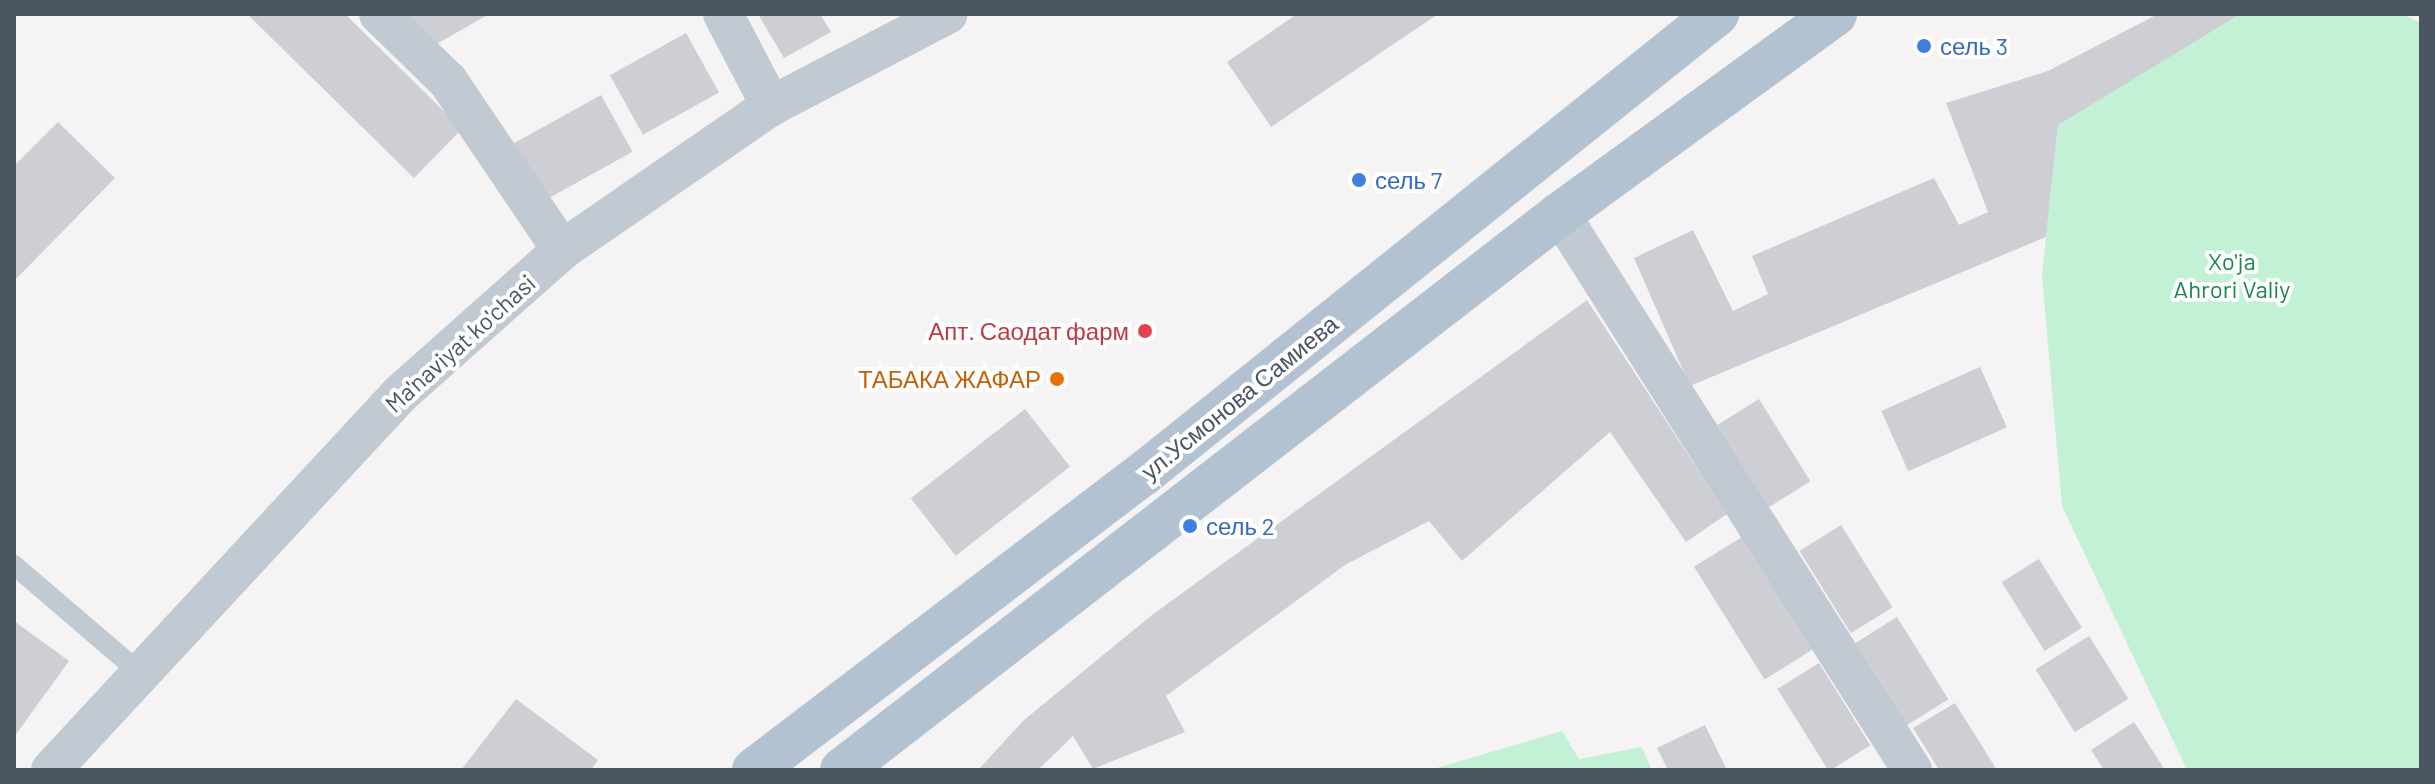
<!DOCTYPE html>
<meta charset="utf-8">
<style>
body{margin:0}
#map{position:relative;width:2435px;height:784px;overflow:hidden;background:#f5f3f3;font-family:Barlow,sans-serif}
div>[style]{position:absolute}
.green>*{inset:0;background:#c3f1d5}
.building>*{inset:0;background:#cdcfd5;transform-origin:0 0}
.lane>*{height:20px;margin:-10px;padding:0 10px;transform-origin:10px;border-radius:10px;background:#c1cad2}
.street>*{height:40px;margin:-20px;padding:0 20px;transform-origin:20px;border-radius:20px;background:#c1cad2}
.primary>*{height:44px;margin:-22px;padding:0 22px;transform-origin:22px;border-radius:22px;background:#b3c2d1}
.dots>*{width:22px;height:22px;translate:-50% -50%;box-sizing:border-box;border:4px solid #fff;border-radius:50%}
span{translate:-50% -50%;white-space:nowrap;text-align:center;line-height:1.15;-webkit-text-stroke:8px #fff;paint-order:stroke}
.shop-label{font-size:24px;color:#366cbe}
.left{translate:0 -50%;text-align:left}
.park-label{font-size:24px;color:#17864f}
.health-label{font-size:24px;color:#be3a42}
.right{translate:-100% -50%;text-align:right}
.street-label{font-size:24px;color:#4a5661}
.food-label{font-size:24px;color:#c56008}
.frame{position:absolute;inset:0;border:16px solid #4a5661;pointer-events:none}
</style>
<div id="map">
<div class="green">
<div style="clip-path:polygon(2241px 14px,2402px 14px,2421px 23px,2421px 770px,2187px 770px,2062px 506px,2042px 275px,2058px 125px,2210px 26px)"></div>
<div style="clip-path:polygon(1562px 731px,1579px 759px,1642px 747px,1652px 770px,1430px 770px)"></div>
</div>
<div class="building">
<div style="clip-path:polygon(247px 14px,345px 14px,462px 129px,414px 178px)"></div>
<div style="clip-path:polygon(408px 14px,489px 14px,428px 49px)"></div>
<div style="clip-path:polygon(758px 14px,820px 14px,831px 32px,784px 58px)"></div>
<div style="clip-path:polygon(1297px 14px,1438px 14px,1271px 127px,1227px 62px)"></div>
<div style="clip-path:polygon(2158px 14px,2240px 14px,2058px 125px,2046px 237px,1690px 386px,1634px 258px,1693px 230px,1733px 311px,1768px 294px,1752px 256px,1934px 178px,1959px 225px,1988px 212px,1946px 103px,2048px 71px)"></div>
<div style="left:686px;top:33px;width:68px;height:87px;rotate:61deg"></div>
<div style="left:601px;top:95px;width:65px;height:101px;rotate:61deg"></div>
<div style="clip-path:polygon(58px 122px,115px 178px,14px 281px,14px 166px)"></div>
<div style="clip-path:polygon(1587px 300px,1727px 514px,1686px 542px,1610px 432px,1462px 561px,1429px 521px,1345px 565px,1166px 696px,1185px 732px,1093px 769px,1073px 736px,1038px 770px,978px 770px,1024px 720px,1152px 615px)"></div>
<div style="left:1980px;top:367px;width:66px;height:108px;rotate:66deg"></div>
<div style="left:1759px;top:399px;width:97px;height:49px;rotate:58deg"></div>
<div style="left:1025px;top:409px;width:73px;height:145px;rotate:52deg"></div>
<div style="left:1841px;top:525px;width:97px;height:49px;rotate:58deg"></div>
<div style="left:1745px;top:535px;width:133px;height:60px;rotate:58deg"></div>
<div style="left:2039px;top:559px;width:81px;height:44px;rotate:58deg"></div>
<div style="left:1897px;top:617px;width:97px;height:50px;rotate:58deg"></div>
<div style="clip-path:polygon(14px 621px,69px 661px,14px 737px)"></div>
<div style="left:2089px;top:636px;width:74px;height:63px;rotate:58deg"></div>
<div style="left:1819px;top:663px;width:97px;height:49px;rotate:58deg"></div>
<div style="clip-path:polygon(516px 699px,598px 760px,591px 770px,461px 770px)"></div>
<div style="clip-path:polygon(1955px 703px,1997px 770px,1939px 770px,1913px 728px)"></div>
<div style="clip-path:polygon(2134px 722px,2165px 770px,2104px 770px,2091px 750px)"></div>
<div style="clip-path:polygon(1705px 725px,1727px 770px,1668px 770px,1657px 748px)"></div>
</div>
<div class="lane">
<div style="left:14px;top:565px;width:167px;rotate:40.6deg"></div>
</div>
<div class="street">
<div style="left:379px;top:14px;width:96px;rotate:44.2deg"></div>
<div style="left:448px;top:81px;width:204px;rotate:56deg"></div>
<div style="left:723px;top:14px;width:104px;rotate:62.4deg"></div>
<div style="left:1560px;top:214px;width:658px;rotate:57.66deg"></div>
<div style="left:51px;top:770px;width:513px;rotate:-47.13deg"></div>
<div style="left:400px;top:394px;width:217px;rotate:-41.6deg"></div>
<div style="left:562px;top:250px;width:254px;rotate:-34.6deg"></div>
<div style="left:771px;top:106px;width:199px;rotate:-27.5deg"></div>
</div>
<div class="primary">
<div style="left:754px;top:770px;width:489px;rotate:-37.3deg"></div>
<div style="left:1143px;top:474px;width:736px;rotate:-38.71deg"></div>
<div style="left:842px;top:770px;width:908px;rotate:-37.75deg"></div>
<div style="left:1560px;top:214px;width:340px;rotate:-36deg"></div>
</div>
<div class="dots">
<div style="left:1924px;top:46px;background:#3f7fe0"></div>
<div style="left:1359px;top:180px;background:#3f7fe0"></div>
<div style="left:1145px;top:331px;background:#e0444e"></div>
<div style="left:1057px;top:379px;background:#e8710a"></div>
<div style="left:1190px;top:526px;background:#3f7fe0"></div>
</div>
<div class="shop-label">
<span class="left" style="left:1940px;top:46px">сель 3</span>
<span class="left" style="left:1375px;top:180px">сель 7</span>
<span class="left" style="left:1206px;top:526px">сель 2</span>
</div>
<div class="park-label">
<span style="left:2232px;top:275px">Xo'ja<br>Ahrori Valiy</span>
</div>
<div class="health-label">
<span class="right" style="left:1129px;top:331px">Апт. Саодат фарм</span>
</div>
<div class="street-label">
<span style="left:460px;top:343px;rotate:-42deg">Ma'naviyat ko'chasi</span>
<span style="left:1239px;top:397px;rotate:-39deg">ул.Усмонова Самиева</span>
</div>
<div class="food-label">
<span class="right" style="left:1041px;top:379px">ТАБАКА ЖАФАР</span>
</div>
<div class="frame"></div>
</div>
